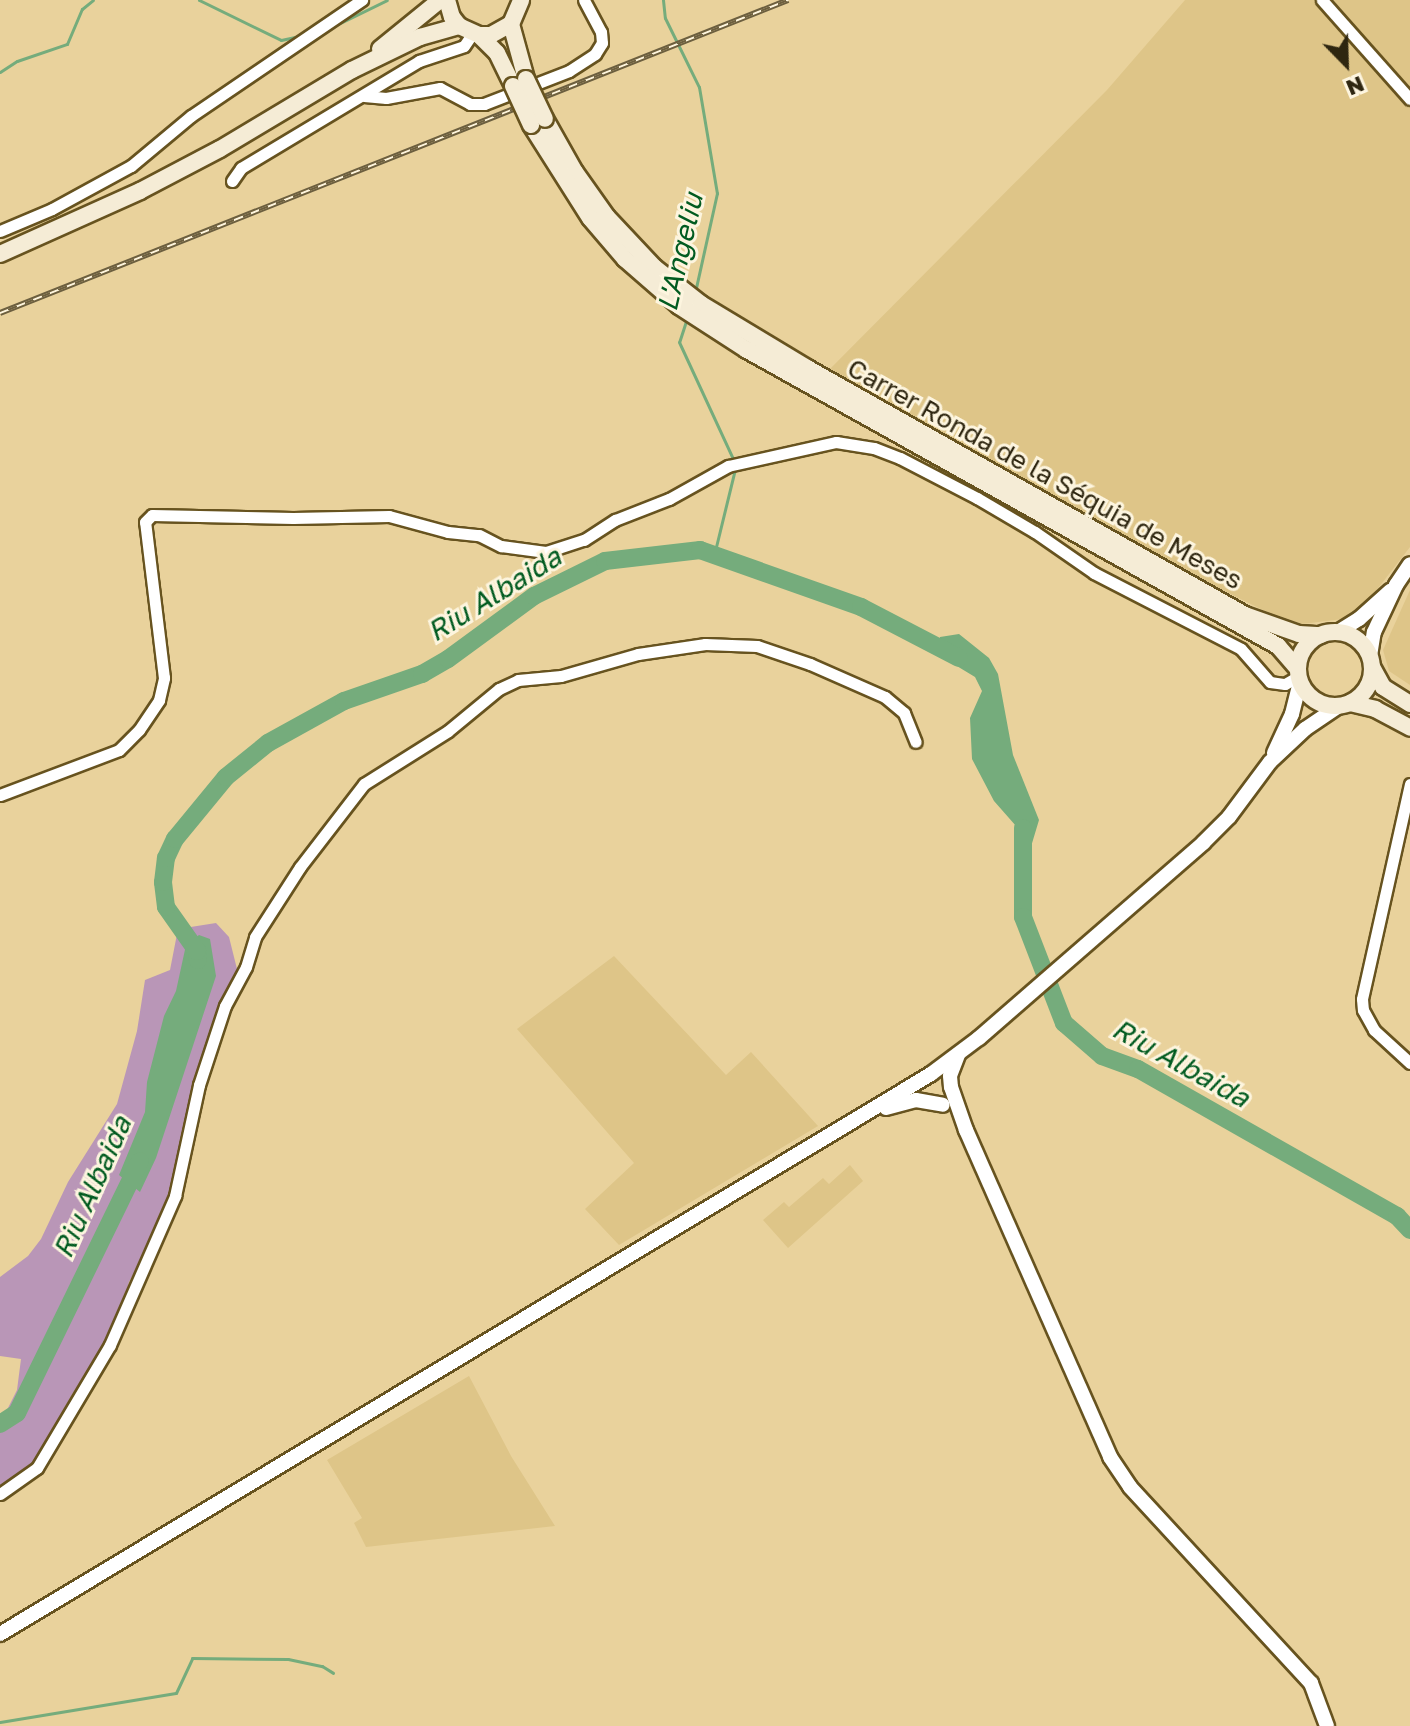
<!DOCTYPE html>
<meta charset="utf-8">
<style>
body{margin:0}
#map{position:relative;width:1410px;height:1726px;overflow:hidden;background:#e9d29c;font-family:"Golos Text",sans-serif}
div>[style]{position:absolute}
.built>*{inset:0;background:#dec588}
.green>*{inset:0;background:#b996b7}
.water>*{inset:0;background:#75ac7c}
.stream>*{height:3px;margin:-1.5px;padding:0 1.5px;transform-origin:1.5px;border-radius:1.5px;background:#75ac7c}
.river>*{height:18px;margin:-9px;padding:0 9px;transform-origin:9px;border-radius:9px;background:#75ac7c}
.roads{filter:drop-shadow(2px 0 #67531f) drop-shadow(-2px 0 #67531f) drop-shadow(0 2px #67531f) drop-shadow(0 -2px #67531f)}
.minor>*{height:11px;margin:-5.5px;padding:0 5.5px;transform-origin:5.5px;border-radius:5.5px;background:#fff}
.tertiary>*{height:14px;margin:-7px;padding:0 7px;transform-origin:7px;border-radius:7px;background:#fff}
.secondary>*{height:16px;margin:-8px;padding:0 8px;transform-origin:8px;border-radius:8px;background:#f5ecd6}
.secondary>.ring{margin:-8px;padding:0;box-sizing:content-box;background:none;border:16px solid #f5ecd6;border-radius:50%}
.rail>*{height:6px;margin-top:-3px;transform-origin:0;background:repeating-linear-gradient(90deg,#fdf5df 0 9px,#6c5f3f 0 18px);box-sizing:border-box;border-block:2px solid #6c5f3f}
.bridges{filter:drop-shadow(2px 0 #67531f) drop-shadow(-2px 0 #67531f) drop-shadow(0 2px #67531f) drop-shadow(0 -2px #67531f)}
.secondary-bridge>*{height:16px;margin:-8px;padding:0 8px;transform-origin:8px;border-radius:8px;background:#f5ecd6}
span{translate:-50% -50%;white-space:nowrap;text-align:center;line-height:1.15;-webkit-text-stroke:6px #fdf5df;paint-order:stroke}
.street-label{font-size:26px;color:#2e2610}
.water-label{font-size:28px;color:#015b20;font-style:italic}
.north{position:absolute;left:1306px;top:24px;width:80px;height:80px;-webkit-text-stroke:6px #fdf5df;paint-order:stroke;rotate:157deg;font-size:22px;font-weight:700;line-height:32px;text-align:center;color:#2e2610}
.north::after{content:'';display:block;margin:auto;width:28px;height:36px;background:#2e2610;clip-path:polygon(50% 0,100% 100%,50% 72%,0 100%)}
</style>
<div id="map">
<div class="built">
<div style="clip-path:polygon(1185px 0,1410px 0,1410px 547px,1365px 605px,1343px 619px,1302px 624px,1271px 614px,983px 472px,821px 378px,1107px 90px)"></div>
<div style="clip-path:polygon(1410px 590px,1410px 685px,1389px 671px,1383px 650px)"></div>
<div style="clip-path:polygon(614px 956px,726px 1075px,751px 1052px,818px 1126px,619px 1245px,585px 1209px,634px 1163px,517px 1029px)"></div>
<div style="clip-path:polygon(850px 1165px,863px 1181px,788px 1248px,763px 1220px,784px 1202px,789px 1207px,823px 1178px,829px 1184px)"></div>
<div style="clip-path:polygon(469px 1376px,511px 1456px,555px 1526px,366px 1547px,354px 1523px,362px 1518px,327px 1460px)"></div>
</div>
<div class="green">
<div style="clip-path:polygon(216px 923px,229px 937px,237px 969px,198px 1070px,176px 1179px,155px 1235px,129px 1282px,122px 1308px,94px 1364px,73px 1393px,32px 1464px,0 1489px,0 1414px,5px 1414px,17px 1390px,21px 1359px,0 1356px,0 1277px,28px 1256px,41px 1239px,68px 1182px,117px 1104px,137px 1031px,145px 980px,170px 970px,178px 929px)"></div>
</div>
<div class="water">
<div style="clip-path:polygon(959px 634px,989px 658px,998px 674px,1013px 755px,1039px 820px,1030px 850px,1019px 849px,1016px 826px,994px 801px,972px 759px,970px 718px,982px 691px,975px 677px,937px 654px,940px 637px)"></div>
<div style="clip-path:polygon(199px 935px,210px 939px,216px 976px,156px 1158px,140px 1192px,119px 1175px,145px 1112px,147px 1082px,164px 1016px,176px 991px,186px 945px)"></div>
</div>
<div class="stream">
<div style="left:199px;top:0;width:91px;rotate:26deg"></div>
<div style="left:281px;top:40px;width:19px;rotate:-12deg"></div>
<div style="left:663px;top:0;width:18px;rotate:84deg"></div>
<div style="left:665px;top:18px;width:77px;rotate:63.8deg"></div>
<div style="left:699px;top:87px;width:108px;rotate:80.4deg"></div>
<div style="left:717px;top:193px;width:101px;rotate:102.5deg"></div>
<div style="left:332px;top:27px;width:61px;rotate:-26.1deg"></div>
<div style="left:0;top:72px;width:20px;rotate:-33deg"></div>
<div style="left:17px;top:61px;width:53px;rotate:-18.8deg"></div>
<div style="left:67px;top:44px;width:38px;rotate:-67deg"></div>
<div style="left:82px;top:9px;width:14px;rotate:-39deg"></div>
<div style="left:687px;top:318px;width:25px;rotate:108deg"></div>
<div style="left:679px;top:342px;width:131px;rotate:65.2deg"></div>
<div style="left:714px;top:555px;width:89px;rotate:-76.3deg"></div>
<div style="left:0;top:1722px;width:178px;rotate:-9.4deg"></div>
<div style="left:176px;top:1693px;width:38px;rotate:-65deg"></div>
<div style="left:192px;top:1658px;width:96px;rotate:0.6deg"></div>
<div style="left:288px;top:1659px;width:35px;rotate:12deg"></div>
<div style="left:322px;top:1666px;width:13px;rotate:32deg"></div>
</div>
<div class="river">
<div style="left:1023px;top:828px;width:89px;rotate:90deg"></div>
<div style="left:1023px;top:917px;width:114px;rotate:68.9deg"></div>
<div style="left:1064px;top:1023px;width:50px;rotate:41deg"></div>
<div style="left:1102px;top:1056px;width:38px;rotate:20deg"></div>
<div style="left:1138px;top:1069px;width:298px;rotate:29.6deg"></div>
<div style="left:1397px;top:1216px;width:19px;rotate:47deg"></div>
<div style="left:198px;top:960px;width:9px;rotate:-96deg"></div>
<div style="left:197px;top:951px;width:54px;rotate:-125.2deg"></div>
<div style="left:166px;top:907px;width:25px;rotate:-97deg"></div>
<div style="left:163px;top:882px;width:24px;rotate:-83deg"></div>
<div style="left:166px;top:858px;width:21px;rotate:-65deg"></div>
<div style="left:175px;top:839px;width:80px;rotate:-50.6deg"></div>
<div style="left:226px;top:777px;width:54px;rotate:-39deg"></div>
<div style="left:268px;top:743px;width:87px;rotate:-28.9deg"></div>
<div style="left:344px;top:701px;width:83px;rotate:-19.1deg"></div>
<div style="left:422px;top:674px;width:30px;rotate:-30deg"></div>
<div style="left:448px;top:659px;width:107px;rotate:-36.2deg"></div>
<div style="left:534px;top:596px;width:79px;rotate:-26.2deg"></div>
<div style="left:605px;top:561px;width:96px;rotate:-6.6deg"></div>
<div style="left:700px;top:550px;width:171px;rotate:19.5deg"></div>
<div style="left:861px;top:607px;width:110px;rotate:27.5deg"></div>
<div style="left:0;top:1424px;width:20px;rotate:-33deg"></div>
<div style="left:17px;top:1413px;width:280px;rotate:-64deg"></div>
</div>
<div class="roads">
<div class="minor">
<div style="left:1322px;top:0;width:132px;rotate:48.4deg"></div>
<div style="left:364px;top:96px;width:22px;rotate:5deg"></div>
<div style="left:386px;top:98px;width:55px;rotate:-10.5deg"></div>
<div style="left:440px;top:88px;width:34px;rotate:28deg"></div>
<div style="left:470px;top:104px;width:14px"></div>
<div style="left:484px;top:104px;width:91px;rotate:-21.2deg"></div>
<div style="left:569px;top:71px;width:31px;rotate:-33deg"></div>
<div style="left:595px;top:54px;width:13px;rotate:-58deg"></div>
<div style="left:602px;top:43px;width:11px;rotate:-95deg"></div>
<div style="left:601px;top:32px;width:36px;rotate:-118deg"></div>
<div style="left:232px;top:181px;width:16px;rotate:-55deg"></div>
<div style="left:241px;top:168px;width:208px;rotate:-31deg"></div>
<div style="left:419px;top:61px;width:47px;rotate:-18.4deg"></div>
<div style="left:464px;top:46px;width:14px;rotate:-56deg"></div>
<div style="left:0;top:231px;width:56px;rotate:-22.9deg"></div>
<div style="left:52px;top:209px;width:90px;rotate:-28.6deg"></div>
<div style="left:131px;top:166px;width:78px;rotate:-39.8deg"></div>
<div style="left:191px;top:116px;width:207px;rotate:-34.2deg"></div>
<div style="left:1410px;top:784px;width:220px;rotate:102.6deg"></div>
<div style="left:1362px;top:999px;width:11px;rotate:85deg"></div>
<div style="left:1363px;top:1010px;width:23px;rotate:61deg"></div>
<div style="left:1374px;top:1030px;width:49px;rotate:42.5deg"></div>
<div style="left:0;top:795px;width:127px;rotate:-20.7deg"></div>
<div style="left:119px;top:750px;width:28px;rotate:-45deg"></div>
<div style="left:139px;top:730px;width:36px;rotate:-56deg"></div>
<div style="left:159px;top:700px;width:23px;rotate:-77deg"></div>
<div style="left:164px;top:678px;width:157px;rotate:-96.9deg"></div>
<div style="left:145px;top:522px;width:10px;rotate:-45deg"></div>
<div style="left:152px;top:515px;width:141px;rotate:1.2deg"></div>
<div style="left:293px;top:518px;width:96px;rotate:-1.2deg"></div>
<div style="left:389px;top:516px;width:61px;rotate:15.2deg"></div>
<div style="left:448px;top:532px;width:31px;rotate:6deg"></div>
<div style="left:479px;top:535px;width:25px;rotate:27deg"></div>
<div style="left:501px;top:546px;width:45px;rotate:7.6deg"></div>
<div style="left:546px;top:552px;width:40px;rotate:-18deg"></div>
<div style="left:584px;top:540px;width:37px;rotate:-33deg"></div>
<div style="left:615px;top:520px;width:58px;rotate:-21.3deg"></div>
<div style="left:669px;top:499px;width:68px;rotate:-29.2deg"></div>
<div style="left:728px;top:466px;width:111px;rotate:-12.5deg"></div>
<div style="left:836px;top:442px;width:38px;rotate:9deg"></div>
<div style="left:874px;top:448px;width:28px;rotate:21deg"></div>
<div style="left:900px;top:458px;width:87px;rotate:27.5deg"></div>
<div style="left:977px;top:498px;width:67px;rotate:30.4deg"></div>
<div style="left:1035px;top:532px;width:72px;rotate:34.8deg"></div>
<div style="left:1094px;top:573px;width:165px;rotate:27.3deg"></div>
<div style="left:1241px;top:649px;width:44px;rotate:48.7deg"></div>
<div style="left:1270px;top:682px;width:15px;rotate:8deg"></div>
<div style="left:1285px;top:684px;width:16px;rotate:-30deg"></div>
<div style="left:0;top:1494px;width:45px;rotate:-35.1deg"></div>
<div style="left:37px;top:1468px;width:143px;rotate:-59.3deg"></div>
<div style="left:110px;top:1345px;width:163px;rotate:-66.4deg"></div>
<div style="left:175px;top:1196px;width:114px;rotate:-77.8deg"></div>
<div style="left:199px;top:1085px;width:83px;rotate:-71.8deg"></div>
<div style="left:225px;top:1006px;width:44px;rotate:-61.7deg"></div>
<div style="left:246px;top:967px;width:31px;rotate:-73deg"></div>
<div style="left:255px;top:937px;width:83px;rotate:-57.3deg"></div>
<div style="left:300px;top:867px;width:105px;rotate:-52.4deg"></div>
<div style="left:364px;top:784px;width:99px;rotate:-32.2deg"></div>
<div style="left:448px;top:731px;width:66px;rotate:-39.5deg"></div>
<div style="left:499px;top:689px;width:21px;rotate:-25deg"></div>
<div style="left:518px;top:680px;width:43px;rotate:-5.3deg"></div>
<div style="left:561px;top:676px;width:80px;rotate:-15.9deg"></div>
<div style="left:638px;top:654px;width:68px;rotate:-8.5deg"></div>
<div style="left:705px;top:644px;width:52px;rotate:2.2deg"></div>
<div style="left:757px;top:646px;width:56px;rotate:18.8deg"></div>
<div style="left:810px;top:664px;width:82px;rotate:23.7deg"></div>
<div style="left:885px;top:697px;width:25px;rotate:40deg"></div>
<div style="left:904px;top:713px;width:31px;rotate:68deg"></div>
</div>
<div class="tertiary">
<div style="left:1338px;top:632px;width:25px;rotate:-32deg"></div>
<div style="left:1359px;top:619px;width:42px;rotate:-42.1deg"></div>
<div style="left:1370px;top:656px;width:24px;rotate:-81deg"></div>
<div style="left:1374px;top:632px;width:52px;rotate:-64.9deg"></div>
<div style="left:1396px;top:585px;width:25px;rotate:-56deg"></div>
<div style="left:1274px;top:753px;width:43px;rotate:-65.2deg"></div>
<div style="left:1292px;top:714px;width:33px;rotate:-76deg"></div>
<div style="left:958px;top:1055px;width:22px;rotate:111deg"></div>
<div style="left:950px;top:1076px;width:11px;rotate:85deg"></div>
<div style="left:951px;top:1087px;width:46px;rotate:70.8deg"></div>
<div style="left:966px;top:1130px;width:357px;rotate:66.2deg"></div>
<div style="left:1110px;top:1457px;width:36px;rotate:56deg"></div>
<div style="left:1130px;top:1487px;width:267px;rotate:47.3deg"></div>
<div style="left:1311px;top:1683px;width:46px;rotate:69.6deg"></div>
<div style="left:886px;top:1108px;width:31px;rotate:-15deg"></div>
<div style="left:916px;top:1100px;width:27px;rotate:10deg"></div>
<div style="left:0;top:1634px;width:1086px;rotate:-31.03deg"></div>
<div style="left:931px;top:1074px;width:60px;rotate:-36.9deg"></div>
<div style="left:979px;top:1038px;width:297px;rotate:-41deg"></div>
<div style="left:1203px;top:843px;width:37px;rotate:-45deg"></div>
<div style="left:1229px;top:817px;width:69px;rotate:-53.3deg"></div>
<div style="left:1270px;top:762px;width:48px;rotate:-43.3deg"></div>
<div style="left:1305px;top:729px;width:41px;rotate:-34.1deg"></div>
</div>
<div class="secondary">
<div style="left:447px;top:0;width:18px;rotate:74deg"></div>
<div style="left:452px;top:17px;width:11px;rotate:52deg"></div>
<div style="left:459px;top:26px;width:22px;rotate:24deg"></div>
<div style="left:479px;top:35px;width:12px"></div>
<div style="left:491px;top:35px;width:23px;rotate:-29deg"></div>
<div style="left:511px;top:24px;width:26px;rotate:-67deg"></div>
<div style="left:511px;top:24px;width:57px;rotate:74.7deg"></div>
<div style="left:479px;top:35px;width:25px;rotate:45deg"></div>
<div style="left:497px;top:53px;width:37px;rotate:64deg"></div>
<div style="left:380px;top:49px;width:77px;rotate:-39.2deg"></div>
<div style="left:545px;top:119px;width:61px;rotate:60.5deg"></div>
<div style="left:575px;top:172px;width:55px;rotate:54.6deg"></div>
<div style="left:607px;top:217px;width:69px;rotate:46.8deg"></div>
<div style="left:654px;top:267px;width:60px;rotate:38.2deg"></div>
<div style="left:701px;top:304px;width:124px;rotate:31.1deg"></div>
<div style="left:807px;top:368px;width:503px;rotate:29.42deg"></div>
<div style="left:1245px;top:615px;width:57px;rotate:19.4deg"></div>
<div style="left:1299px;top:634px;width:22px;rotate:3deg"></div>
<div style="left:531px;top:125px;width:110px;rotate:57.6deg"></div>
<div style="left:590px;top:218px;width:54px;rotate:49.5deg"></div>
<div style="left:625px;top:259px;width:72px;rotate:41deg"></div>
<div style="left:679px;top:306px;width:81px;rotate:32.9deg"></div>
<div style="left:747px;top:350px;width:608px;rotate:29.14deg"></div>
<div style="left:1278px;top:646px;width:30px;rotate:49deg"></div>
<div style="left:0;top:254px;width:154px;rotate:-24.2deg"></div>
<div style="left:140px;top:191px;width:90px;rotate:-27.7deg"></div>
<div style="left:220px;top:149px;width:154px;rotate:-30.9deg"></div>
<div style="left:352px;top:70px;width:76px;rotate:-25.9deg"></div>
<div style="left:420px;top:37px;width:41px;rotate:-15.8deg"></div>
<div class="ring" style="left:1298px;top:632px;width:58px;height:58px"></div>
<div style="left:1372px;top:667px;width:23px;rotate:61deg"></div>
<div style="left:1383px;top:687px;width:32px;rotate:32deg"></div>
<div style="left:1350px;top:703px;width:26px;rotate:13deg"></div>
<div style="left:1375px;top:709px;width:40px;rotate:28deg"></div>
</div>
</div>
<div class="rail">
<div style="left:0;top:313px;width:848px;rotate:-21.66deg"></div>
</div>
<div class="bridges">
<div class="secondary-bridge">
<div style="left:526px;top:79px;width:44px;rotate:64.6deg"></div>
<div style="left:513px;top:86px;width:43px;rotate:65.2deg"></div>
</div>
</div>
<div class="street-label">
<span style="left:1045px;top:474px;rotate:29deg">Carrer Ronda de la Séquia de Meses</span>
</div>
<div class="water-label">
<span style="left:680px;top:252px;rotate:-77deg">L'Angeliu</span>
<span style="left:494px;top:594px;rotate:-32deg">Riu Albaida</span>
<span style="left:1181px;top:1063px;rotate:29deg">Riu Albaida</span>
<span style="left:92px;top:1187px;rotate:-66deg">Riu Albaida</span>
</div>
<div class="north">N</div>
</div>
